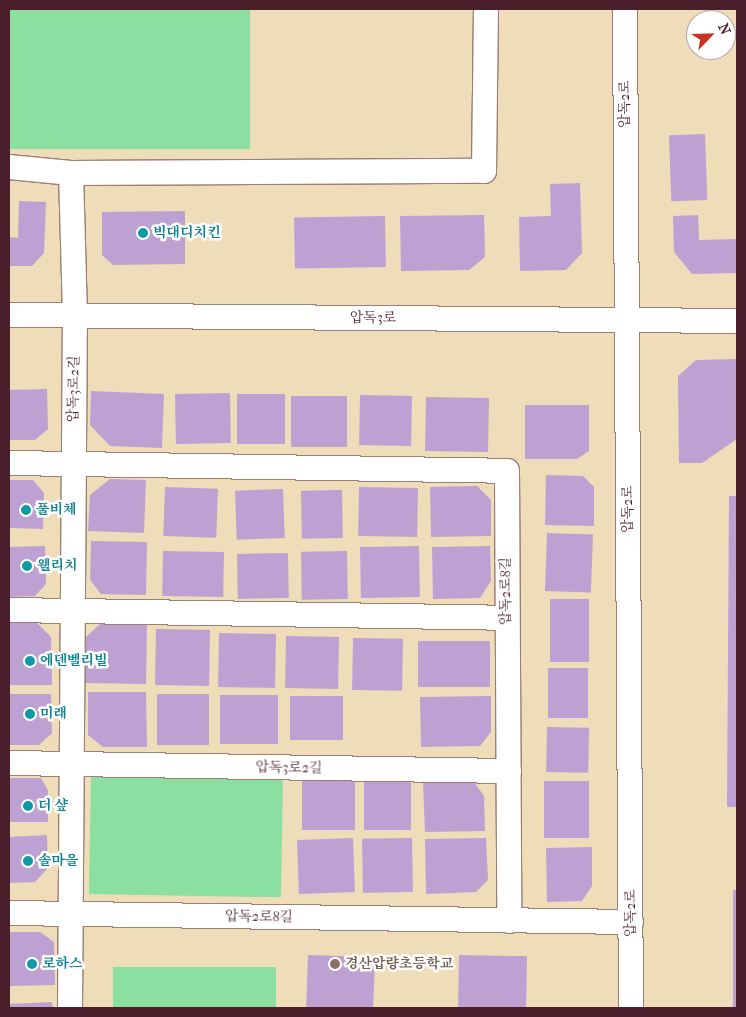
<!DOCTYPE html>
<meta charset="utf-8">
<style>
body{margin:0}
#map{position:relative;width:746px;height:1017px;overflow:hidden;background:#efdcb9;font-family:"IM FELL French Canon","Noto Serif KR",serif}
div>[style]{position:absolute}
.green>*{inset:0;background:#8bdfa1;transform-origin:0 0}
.building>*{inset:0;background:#bda1d3;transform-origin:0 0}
.roads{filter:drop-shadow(1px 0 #9c7e72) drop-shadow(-1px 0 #9c7e72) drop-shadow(0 1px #9c7e72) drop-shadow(0 -1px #9c7e72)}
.minor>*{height:24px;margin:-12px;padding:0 12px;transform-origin:12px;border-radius:12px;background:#fff}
.dots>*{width:14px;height:14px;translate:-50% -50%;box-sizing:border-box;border:2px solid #fff;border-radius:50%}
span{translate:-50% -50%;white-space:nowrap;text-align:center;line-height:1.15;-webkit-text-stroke:5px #fff;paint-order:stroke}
.street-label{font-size:14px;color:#4a1f2b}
.culture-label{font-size:14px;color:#0d838f;font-weight:700}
.left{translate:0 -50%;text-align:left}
.education-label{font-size:14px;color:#785e54;font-weight:700}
.frame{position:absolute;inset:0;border:10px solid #4a1f2b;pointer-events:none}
.north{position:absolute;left:686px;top:10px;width:50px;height:50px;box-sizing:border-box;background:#fff;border:1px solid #b7a5aa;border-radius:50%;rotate:66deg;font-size:14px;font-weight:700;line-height:20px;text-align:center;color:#4a1f2b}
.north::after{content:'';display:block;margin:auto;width:18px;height:22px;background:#c8321e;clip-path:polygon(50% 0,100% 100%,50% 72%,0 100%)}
</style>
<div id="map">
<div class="green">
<div style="left:9px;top:9px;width:241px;height:140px"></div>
<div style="left:91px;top:775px;width:192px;height:119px;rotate:1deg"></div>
<div style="left:113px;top:967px;width:163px;height:41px"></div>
</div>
<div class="building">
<div style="left:705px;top:134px;width:66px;height:36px;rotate:88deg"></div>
<div style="clip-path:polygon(580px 183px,582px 253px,566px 270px,520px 271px,519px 217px,551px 216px,550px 184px)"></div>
<div style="clip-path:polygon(19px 201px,46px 202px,44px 253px,32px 266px,9px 266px,9px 237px,18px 238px)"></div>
<div style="clip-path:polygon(185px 211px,185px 264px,113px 265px,102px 255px,102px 212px)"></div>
<div style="clip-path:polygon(484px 215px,485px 257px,469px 270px,401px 271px,400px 216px)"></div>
<div style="clip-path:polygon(698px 215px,699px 240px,737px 239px,737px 273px,692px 274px,674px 252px,673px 216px)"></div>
<div style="left:385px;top:216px;width:51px;height:91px;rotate:89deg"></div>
<div style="clip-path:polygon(737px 359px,737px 439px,702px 463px,679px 463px,678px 376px,696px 360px)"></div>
<div style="clip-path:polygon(47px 389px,48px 429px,35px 440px,9px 440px,9px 390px)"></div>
<div style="clip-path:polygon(91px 391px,164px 394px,162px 448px,110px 446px,90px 425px)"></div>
<div style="left:230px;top:393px;width:50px;height:55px;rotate:89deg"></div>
<div style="left:237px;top:394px;width:48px;height:50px"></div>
<div style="left:360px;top:395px;width:52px;height:50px;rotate:1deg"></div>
<div style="left:291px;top:396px;width:56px;height:51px"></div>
<div style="left:426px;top:397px;width:63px;height:54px;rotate:1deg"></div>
<div style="clip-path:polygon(525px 405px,589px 405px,589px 451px,577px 459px,525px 459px)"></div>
<div style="clip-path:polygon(546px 475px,583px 476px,594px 487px,594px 526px,545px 525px)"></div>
<div style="clip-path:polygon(110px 479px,146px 480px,144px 533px,88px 531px,90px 495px)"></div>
<div style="clip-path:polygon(9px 480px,33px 480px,44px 493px,43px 529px,9px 528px)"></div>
<div style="clip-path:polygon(477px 486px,491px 500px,491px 536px,431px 537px,430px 487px)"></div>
<div style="left:165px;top:487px;width:53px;height:49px;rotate:2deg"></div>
<div style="left:359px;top:487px;width:59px;height:49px;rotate:1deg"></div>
<div style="left:283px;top:489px;width:49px;height:48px;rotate:88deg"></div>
<div style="left:342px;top:490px;width:48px;height:41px;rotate:89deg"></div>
<div style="clip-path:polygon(729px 496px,737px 496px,737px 807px,727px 807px)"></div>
<div style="left:547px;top:533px;width:46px;height:58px;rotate:2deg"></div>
<div style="clip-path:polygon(91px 541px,147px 542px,146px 595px,101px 594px,90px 580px)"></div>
<div style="clip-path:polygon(45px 546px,46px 584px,35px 596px,9px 597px,9px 547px)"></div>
<div style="left:419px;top:546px;width:51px;height:59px;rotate:89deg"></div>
<div style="clip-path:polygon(490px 546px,491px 581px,480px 598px,433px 599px,432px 547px)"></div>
<div style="left:163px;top:551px;width:61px;height:45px;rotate:1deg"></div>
<div style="left:347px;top:551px;width:48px;height:46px;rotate:89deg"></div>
<div style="left:288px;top:553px;width:45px;height:51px;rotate:89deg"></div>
<div style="left:550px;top:599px;width:39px;height:63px"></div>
<div style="clip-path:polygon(9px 622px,36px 622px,51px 637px,52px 685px,9px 685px)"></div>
<div style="clip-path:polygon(100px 624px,147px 624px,146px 684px,85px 683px,85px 638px)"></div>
<div style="left:156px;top:629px;width:54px;height:56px;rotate:1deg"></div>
<div style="left:219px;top:633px;width:57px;height:54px;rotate:1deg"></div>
<div style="left:286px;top:636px;width:53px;height:52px;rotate:1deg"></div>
<div style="left:353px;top:638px;width:50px;height:52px;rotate:1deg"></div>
<div style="left:490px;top:641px;width:46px;height:72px;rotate:90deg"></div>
<div style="left:548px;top:668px;width:40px;height:50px"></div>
<div style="clip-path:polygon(88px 692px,146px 692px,147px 747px,103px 747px,88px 735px)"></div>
<div style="clip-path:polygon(9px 694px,51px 694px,52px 733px,39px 745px,9px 745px)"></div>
<div style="left:157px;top:694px;width:52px;height:51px"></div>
<div style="left:220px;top:695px;width:58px;height:49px"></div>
<div style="left:290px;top:696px;width:53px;height:44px"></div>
<div style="clip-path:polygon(491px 696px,491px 732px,480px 746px,421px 747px,420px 697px)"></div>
<div style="left:547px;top:727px;width:42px;height:45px;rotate:1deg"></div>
<div style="clip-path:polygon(9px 778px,41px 778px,48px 790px,48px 822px,9px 822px)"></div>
<div style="left:302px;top:778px;width:53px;height:52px"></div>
<div style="left:364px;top:780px;width:47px;height:50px"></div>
<div style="left:544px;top:781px;width:45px;height:57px"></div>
<div style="clip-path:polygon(474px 782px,484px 796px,485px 831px,425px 832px,423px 783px)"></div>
<div style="clip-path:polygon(47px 835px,48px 868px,35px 882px,9px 883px,9px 837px)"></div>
<div style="left:353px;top:838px;width:54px;height:56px;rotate:88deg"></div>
<div style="left:412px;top:838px;width:54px;height:50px;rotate:89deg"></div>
<div style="clip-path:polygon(486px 838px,488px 880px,476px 892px,426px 894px,425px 839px)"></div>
<div style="clip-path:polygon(592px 847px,592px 886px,582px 901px,547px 902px,546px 848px)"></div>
<div style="left:733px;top:890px;width:4px;height:118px"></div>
<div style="clip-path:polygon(9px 932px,40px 932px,54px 942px,55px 985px,9px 986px)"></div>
<div style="left:308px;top:955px;width:67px;height:53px;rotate:2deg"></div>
<div style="left:459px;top:955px;width:68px;height:53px;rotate:1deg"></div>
<div style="clip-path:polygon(52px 1002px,53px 1008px,9px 1008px,9px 1004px)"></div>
</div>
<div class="roads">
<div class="minor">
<div style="left:625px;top:9px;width:999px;rotate:89.66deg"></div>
<div style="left:9px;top:167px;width:62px;rotate:5.5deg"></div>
<div style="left:71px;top:173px;width:413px;rotate:-0.3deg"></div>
<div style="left:484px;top:171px;width:162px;rotate:-89.3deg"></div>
<div style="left:9px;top:315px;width:728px;rotate:0.47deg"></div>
<div style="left:9px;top:463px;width:498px;rotate:0.9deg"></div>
<div style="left:507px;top:471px;width:450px;rotate:89.7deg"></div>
<div style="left:9px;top:610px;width:496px;rotate:0.9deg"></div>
<div style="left:9px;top:763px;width:500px;rotate:0.92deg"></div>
<div style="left:9px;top:913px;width:622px;rotate:0.83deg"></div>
<div style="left:70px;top:1008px;width:693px;rotate:-89.59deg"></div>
<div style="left:75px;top:315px;width:142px;rotate:-91.6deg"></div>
</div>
</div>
<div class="dots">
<div style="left:143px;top:233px;background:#0f9aa8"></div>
<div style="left:26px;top:510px;background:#0f9aa8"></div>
<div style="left:27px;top:566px;background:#0f9aa8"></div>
<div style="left:30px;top:661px;background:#0f9aa8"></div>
<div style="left:30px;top:714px;background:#0f9aa8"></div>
<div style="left:28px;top:806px;background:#0f9aa8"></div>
<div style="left:28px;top:861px;background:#0f9aa8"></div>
<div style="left:32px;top:964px;background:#0f9aa8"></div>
<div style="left:335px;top:964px;background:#8d6e63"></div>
</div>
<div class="street-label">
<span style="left:625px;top:104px;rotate:-90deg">압독2로</span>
<span style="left:373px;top:318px">압독3로</span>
<span style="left:74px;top:389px;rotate:-89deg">압독3로2길</span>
<span style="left:628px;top:509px;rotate:-90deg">압독2로</span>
<span style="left:506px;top:591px;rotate:-90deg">압독2로8길</span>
<span style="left:289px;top:768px;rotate:1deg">압독3로2길</span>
<span style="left:631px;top:913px;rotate:-90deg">압독2로</span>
<span style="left:259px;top:917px;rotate:1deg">압독2로8길</span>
</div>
<div class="culture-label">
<span class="left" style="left:153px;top:233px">빅대디치킨</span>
<span class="left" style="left:36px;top:510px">풀비체</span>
<span class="left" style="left:37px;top:566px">웰리치</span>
<span class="left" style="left:40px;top:661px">에덴벨리빌</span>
<span class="left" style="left:40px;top:714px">미래</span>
<span class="left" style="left:38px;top:806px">더 샾</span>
<span class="left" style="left:38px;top:861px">솔마을</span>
<span class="left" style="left:42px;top:964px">로하스</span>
</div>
<div class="education-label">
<span class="left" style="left:345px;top:964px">경산압량초등학교</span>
</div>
<div class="frame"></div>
<div class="north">N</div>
</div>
